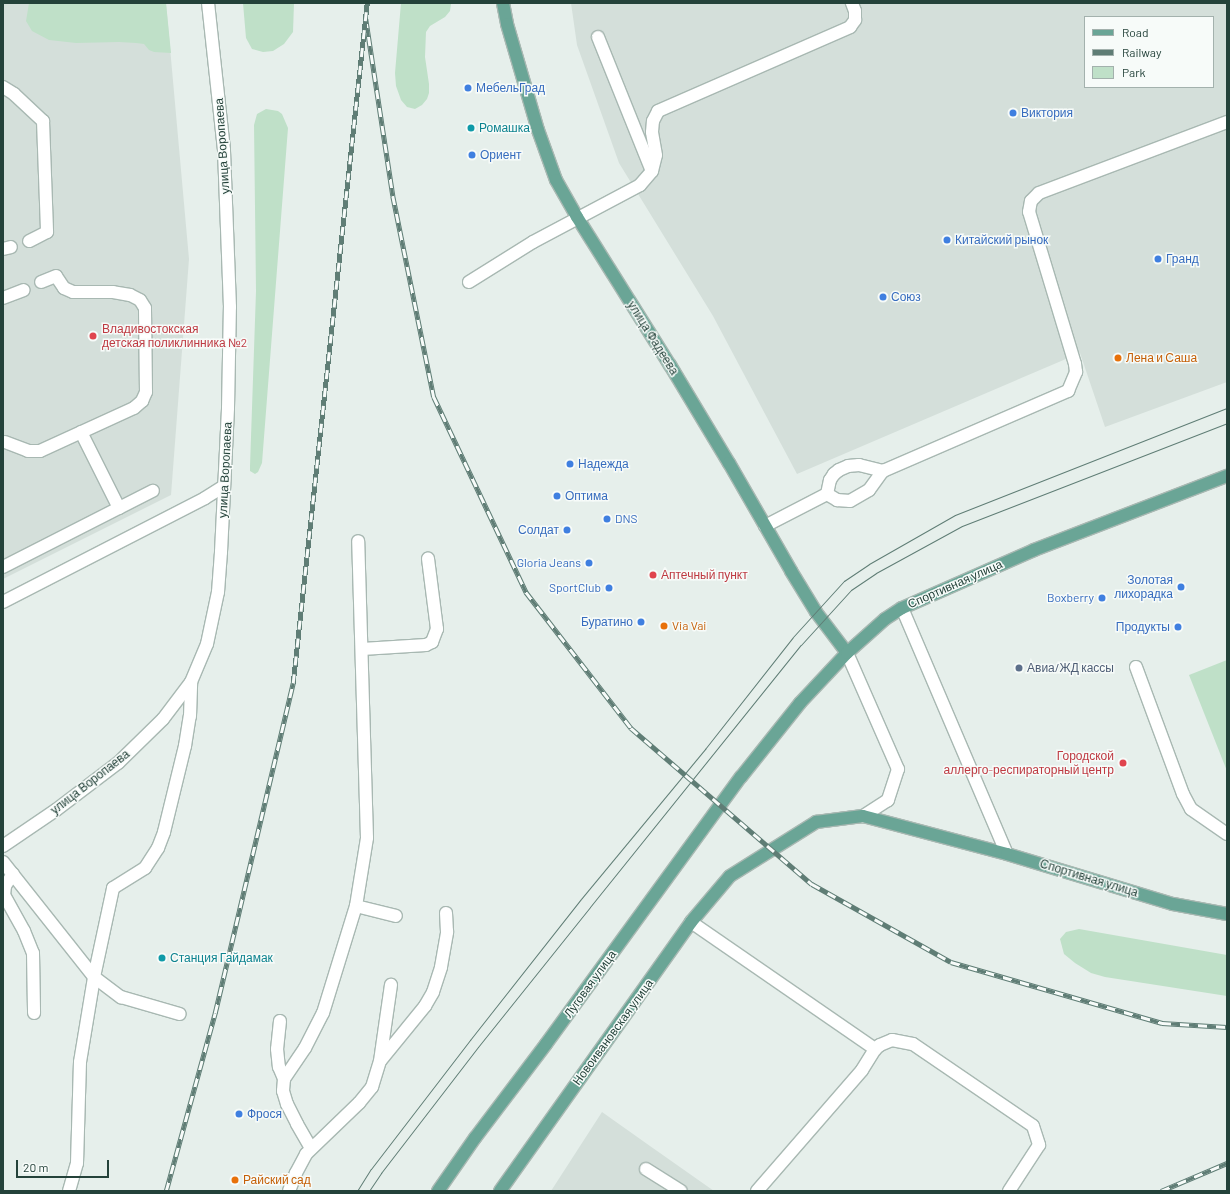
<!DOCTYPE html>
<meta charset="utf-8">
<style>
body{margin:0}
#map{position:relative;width:1230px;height:1194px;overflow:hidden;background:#e6efeb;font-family:Barlow,sans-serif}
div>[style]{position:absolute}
.built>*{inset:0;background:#d4dfda}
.green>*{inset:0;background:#bfe0c8}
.roads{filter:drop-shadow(1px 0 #a8b8b2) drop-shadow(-1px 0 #a8b8b2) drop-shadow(0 1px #a8b8b2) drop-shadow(0 -1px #a8b8b2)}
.service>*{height:12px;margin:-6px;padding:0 6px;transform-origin:6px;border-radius:6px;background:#fff}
.secondary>*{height:12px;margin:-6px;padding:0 6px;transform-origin:6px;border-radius:6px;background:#fff}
.primary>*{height:12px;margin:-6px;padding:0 6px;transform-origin:6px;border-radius:6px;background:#6aa596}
.tram>*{height:1px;margin:-0.5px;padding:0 0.5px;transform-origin:0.5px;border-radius:0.5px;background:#5f7d75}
.rail>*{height:4.5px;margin-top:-2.25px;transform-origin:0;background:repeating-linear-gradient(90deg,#f7fbf9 0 9px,#5f7d75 0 18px);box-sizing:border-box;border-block:1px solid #5f7d75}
.dots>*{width:11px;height:11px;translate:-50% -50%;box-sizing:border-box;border:2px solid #f7fbf9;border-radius:50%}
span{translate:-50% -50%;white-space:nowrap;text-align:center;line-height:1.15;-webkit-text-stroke:3px #f7fbf9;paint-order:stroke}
.shop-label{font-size:12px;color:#366cbe}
.left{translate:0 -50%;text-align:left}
.right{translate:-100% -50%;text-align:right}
.culture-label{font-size:12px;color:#0d838f}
.street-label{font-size:12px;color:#24423a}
.health-label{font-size:12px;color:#be3a42}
.food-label{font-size:12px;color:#c56008}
.service-label{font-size:12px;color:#4e5e75}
.frame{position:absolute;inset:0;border:4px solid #24423a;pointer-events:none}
.legend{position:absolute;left:1084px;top:16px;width:130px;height:72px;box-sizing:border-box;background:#f7fbf9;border:1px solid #a3b1ad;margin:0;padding:5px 7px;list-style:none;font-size:12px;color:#24423a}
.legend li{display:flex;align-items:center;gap:8px;height:20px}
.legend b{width:20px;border:1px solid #a3b1ad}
.scale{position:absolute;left:16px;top:1160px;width:93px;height:18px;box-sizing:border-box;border:2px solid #24423a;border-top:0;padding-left:5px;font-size:12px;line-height:14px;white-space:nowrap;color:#24423a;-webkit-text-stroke:3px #f7fbf9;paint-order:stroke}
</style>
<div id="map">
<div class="built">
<div style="clip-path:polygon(3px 3px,166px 3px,189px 259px,171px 495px,3px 579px)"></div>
<div style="clip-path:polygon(evenodd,571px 3px,1227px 3px,1227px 382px,1105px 427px,1080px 353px,797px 474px,713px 316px,619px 163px,577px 45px,571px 3px,1085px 17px,1213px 17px,1213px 87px,1085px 87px,1085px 17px)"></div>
<div style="clip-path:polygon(602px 1112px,650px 1146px,714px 1191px,551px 1191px)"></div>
</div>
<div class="green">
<div style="clip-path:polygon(29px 3px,166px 3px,171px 53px,154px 52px,149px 50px,144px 44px,136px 43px,119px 42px,76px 43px,49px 40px,32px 31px,26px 21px)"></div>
<div style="clip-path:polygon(243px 3px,294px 3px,293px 32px,284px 44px,273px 51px,263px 52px,252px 49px,246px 38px)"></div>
<div style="clip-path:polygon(401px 3px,451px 4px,450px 11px,445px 17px,430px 26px,426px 32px,425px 57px,429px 84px,429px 93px,427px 99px,422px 105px,415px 109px,407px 107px,401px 100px,396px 86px,395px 73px)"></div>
<div style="clip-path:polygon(266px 109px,278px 111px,282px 114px,288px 128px,262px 463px,258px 472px,255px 474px,250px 471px,250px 466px,256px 291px,254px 125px,257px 114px)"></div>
<div style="clip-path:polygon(1227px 660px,1227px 771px,1189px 675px)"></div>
<div style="clip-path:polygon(1079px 929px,1227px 955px,1227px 996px,1105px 977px,1091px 973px,1075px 963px,1064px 954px,1060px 939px,1066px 932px)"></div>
</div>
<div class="roads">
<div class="service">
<div style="left:598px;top:37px;width:144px;rotate:68.1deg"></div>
<div style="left:3px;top:87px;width:13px;rotate:32deg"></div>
<div style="left:14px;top:94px;width:40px;rotate:43deg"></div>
<div style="left:43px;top:121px;width:111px;rotate:87.9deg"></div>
<div style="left:47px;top:232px;width:20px;rotate:153deg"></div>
<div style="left:3px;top:249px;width:8px;rotate:-14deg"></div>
<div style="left:469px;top:282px;width:75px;rotate:-32deg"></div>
<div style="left:533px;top:242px;width:121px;rotate:-28deg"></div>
<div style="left:640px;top:185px;width:18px;rotate:-49deg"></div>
<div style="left:652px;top:171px;width:16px;rotate:-76deg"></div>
<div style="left:656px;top:155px;width:23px;rotate:-100deg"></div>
<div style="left:652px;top:132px;width:11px;rotate:-85deg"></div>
<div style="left:653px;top:121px;width:11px;rotate:-63deg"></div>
<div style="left:658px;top:111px;width:210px;rotate:-23.6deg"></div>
<div style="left:850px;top:27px;width:9px;rotate:-54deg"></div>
<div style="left:855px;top:20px;width:9px;rotate:-90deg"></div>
<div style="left:855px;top:11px;width:9px;rotate:-111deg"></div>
<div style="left:3px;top:298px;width:22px;rotate:-21deg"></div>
<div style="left:5px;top:442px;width:25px;rotate:21deg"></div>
<div style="left:28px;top:451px;width:12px"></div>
<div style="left:40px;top:451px;width:103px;rotate:-24.6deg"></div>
<div style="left:134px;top:408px;width:11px;rotate:-41deg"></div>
<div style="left:142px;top:401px;width:10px;rotate:-66deg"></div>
<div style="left:146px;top:392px;width:84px;rotate:-90.7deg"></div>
<div style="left:145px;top:308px;width:9px;rotate:-122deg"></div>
<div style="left:140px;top:300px;width:11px;rotate:-153deg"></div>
<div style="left:130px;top:295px;width:17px;rotate:-170deg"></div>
<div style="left:113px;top:292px;width:40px;rotate:180deg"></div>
<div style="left:73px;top:292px;width:10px;rotate:-156deg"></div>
<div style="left:64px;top:288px;width:14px;rotate:-124deg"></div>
<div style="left:56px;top:276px;width:16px;rotate:158deg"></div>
<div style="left:827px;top:494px;width:14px;rotate:-78deg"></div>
<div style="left:830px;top:480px;width:7px;rotate:-56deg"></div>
<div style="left:834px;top:474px;width:6px;rotate:-39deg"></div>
<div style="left:839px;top:470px;width:10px;rotate:-24deg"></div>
<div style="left:848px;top:466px;width:11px;rotate:-5deg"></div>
<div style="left:859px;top:465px;width:25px;rotate:14deg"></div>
<div style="left:119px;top:508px;width:38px;rotate:-27deg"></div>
<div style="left:765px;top:526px;width:70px;rotate:-27.3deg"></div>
<div style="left:827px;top:494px;width:12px;rotate:31deg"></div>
<div style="left:837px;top:500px;width:13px;rotate:4deg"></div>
<div style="left:850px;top:501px;width:22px;rotate:-30deg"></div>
<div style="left:869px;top:490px;width:24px;rotate:-54deg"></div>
<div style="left:883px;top:471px;width:202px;rotate:-23.4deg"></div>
<div style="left:1068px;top:391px;width:21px;rotate:-67deg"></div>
<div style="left:1076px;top:372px;width:8px;rotate:-97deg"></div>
<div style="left:1075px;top:364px;width:159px;rotate:-106.8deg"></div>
<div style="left:1029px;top:212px;width:11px;rotate:-80deg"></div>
<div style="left:1031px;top:201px;width:11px;rotate:-45deg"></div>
<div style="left:1039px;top:193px;width:201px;rotate:-20.7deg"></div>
<div style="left:3px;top:567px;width:130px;rotate:-27deg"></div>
<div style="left:119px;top:508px;width:85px;rotate:-116.6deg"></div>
<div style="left:3px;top:602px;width:227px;rotate:-27.2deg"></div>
<div style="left:205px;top:498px;width:22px;rotate:-32deg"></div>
<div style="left:902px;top:608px;width:267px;rotate:66.9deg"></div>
<div style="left:362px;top:649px;width:64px;rotate:-3.6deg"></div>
<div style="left:426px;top:645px;width:7px;rotate:-27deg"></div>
<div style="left:432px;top:642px;width:14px;rotate:-69deg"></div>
<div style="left:437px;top:629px;width:71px;rotate:-97.3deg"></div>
<div style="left:847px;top:653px;width:127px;rotate:66.3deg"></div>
<div style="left:898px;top:769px;width:33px;rotate:108deg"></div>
<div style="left:888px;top:800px;width:30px;rotate:147deg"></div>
<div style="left:1136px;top:667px;width:135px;rotate:69.7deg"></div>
<div style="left:1183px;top:794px;width:17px;rotate:62deg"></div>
<div style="left:1191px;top:809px;width:44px;rotate:34.8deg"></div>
<div style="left:3px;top:862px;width:147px;rotate:51.6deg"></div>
<div style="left:94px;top:977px;width:34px;rotate:37deg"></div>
<div style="left:121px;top:997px;width:61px;rotate:16.1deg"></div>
<div style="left:13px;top:874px;width:14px;rotate:124deg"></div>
<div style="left:5px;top:886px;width:9px;rotate:96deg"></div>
<div style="left:4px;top:895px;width:41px;rotate:60.9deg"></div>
<div style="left:24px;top:931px;width:24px;rotate:68deg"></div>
<div style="left:33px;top:953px;width:60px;rotate:89deg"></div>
<div style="left:356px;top:906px;width:41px;rotate:14deg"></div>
<div style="left:691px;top:922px;width:224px;rotate:34.6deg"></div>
<div style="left:280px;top:1021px;width:28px;rotate:96deg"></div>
<div style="left:277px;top:1049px;width:18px;rotate:84deg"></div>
<div style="left:279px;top:1067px;width:13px;rotate:67deg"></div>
<div style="left:284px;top:1079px;width:12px;rotate:95deg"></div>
<div style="left:283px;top:1091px;width:14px;rotate:73deg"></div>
<div style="left:287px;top:1104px;width:22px;rotate:63deg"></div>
<div style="left:297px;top:1124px;width:28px;rotate:60deg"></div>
<div style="left:381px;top:1060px;width:70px;rotate:-50.8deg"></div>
<div style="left:425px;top:1006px;width:16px;rotate:-60deg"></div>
<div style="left:433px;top:992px;width:26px;rotate:-72deg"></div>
<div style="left:441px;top:967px;width:36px;rotate:-80deg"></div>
<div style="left:447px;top:932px;width:19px;rotate:-93deg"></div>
<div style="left:284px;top:1079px;width:37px;rotate:-56deg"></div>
<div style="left:305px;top:1048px;width:39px;rotate:-63deg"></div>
<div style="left:323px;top:1013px;width:112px;rotate:-72.9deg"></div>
<div style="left:356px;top:906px;width:69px;rotate:-80.8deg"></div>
<div style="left:367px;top:838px;width:297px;rotate:-91.7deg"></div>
<div style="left:646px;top:1169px;width:41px;rotate:32.2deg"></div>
<div style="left:69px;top:1191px;width:29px;rotate:-74deg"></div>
<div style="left:77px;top:1163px;width:101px;rotate:-88.3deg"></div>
<div style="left:80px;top:1062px;width:86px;rotate:-80.6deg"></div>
<div style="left:94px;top:977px;width:91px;rotate:-77.9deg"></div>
<div style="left:113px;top:888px;width:38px;rotate:-32deg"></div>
<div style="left:145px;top:868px;width:24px;rotate:-57deg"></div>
<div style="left:158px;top:848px;width:17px;rotate:-69deg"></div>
<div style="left:164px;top:832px;width:89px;rotate:-76.3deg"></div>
<div style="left:185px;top:746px;width:30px;rotate:-81deg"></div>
<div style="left:190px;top:716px;width:34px;rotate:-88deg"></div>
<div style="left:289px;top:1191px;width:19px;rotate:-69deg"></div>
<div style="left:296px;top:1173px;width:21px;rotate:-62deg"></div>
<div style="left:306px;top:1154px;width:74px;rotate:-43.9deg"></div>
<div style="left:359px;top:1103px;width:21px;rotate:-51deg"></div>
<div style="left:372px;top:1087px;width:27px;rotate:-73deg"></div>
<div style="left:380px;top:1061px;width:77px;rotate:-81.8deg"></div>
<div style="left:757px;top:1191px;width:160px;rotate:-49deg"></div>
<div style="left:862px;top:1070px;width:25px;rotate:-58deg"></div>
<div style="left:875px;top:1049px;width:6px;rotate:-39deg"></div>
<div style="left:880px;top:1045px;width:13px;rotate:-23deg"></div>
<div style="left:892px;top:1040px;width:21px;rotate:11deg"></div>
<div style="left:913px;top:1044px;width:145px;rotate:34.3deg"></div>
<div style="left:1033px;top:1126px;width:20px;rotate:72deg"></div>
<div style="left:1039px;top:1145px;width:55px;rotate:123.1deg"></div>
</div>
<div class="secondary">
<div style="left:3px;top:846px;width:64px;rotate:-34.2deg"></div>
<div style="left:56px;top:810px;width:78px;rotate:-37.2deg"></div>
<div style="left:118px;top:763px;width:63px;rotate:-44.4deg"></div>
<div style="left:163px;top:719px;width:46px;rotate:-52.9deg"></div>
<div style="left:191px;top:682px;width:41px;rotate:-67.2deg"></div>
<div style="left:207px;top:644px;width:53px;rotate:-78.1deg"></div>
<div style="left:218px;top:592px;width:40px;rotate:-85.7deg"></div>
<div style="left:221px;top:552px;width:144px;rotate:-87.2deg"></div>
<div style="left:228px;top:408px;width:101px;rotate:-88.9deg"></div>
<div style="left:230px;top:307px;width:157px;rotate:-92.2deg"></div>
<div style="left:224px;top:150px;width:148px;rotate:-96.2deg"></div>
</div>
<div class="primary">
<div style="left:503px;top:3px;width:21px;rotate:79deg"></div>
<div style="left:507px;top:24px;width:110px;rotate:73.7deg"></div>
<div style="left:538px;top:130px;width:53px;rotate:70.2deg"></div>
<div style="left:556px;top:180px;width:43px;rotate:60.4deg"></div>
<div style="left:577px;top:217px;width:175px;rotate:57.9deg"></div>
<div style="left:670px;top:365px;width:114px;rotate:59deg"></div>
<div style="left:729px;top:463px;width:125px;rotate:60.1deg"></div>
<div style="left:791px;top:571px;width:48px;rotate:58.6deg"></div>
<div style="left:816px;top:612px;width:51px;rotate:52.9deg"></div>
<div style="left:438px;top:1191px;width:65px;rotate:-55.1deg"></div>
<div style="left:475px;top:1138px;width:118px;rotate:-52.9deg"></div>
<div style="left:546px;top:1044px;width:331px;rotate:-53.9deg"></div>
<div style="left:741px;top:777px;width:95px;rotate:-51.4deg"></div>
<div style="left:800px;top:703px;width:69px;rotate:-46.8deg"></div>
<div style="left:847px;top:653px;width:51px;rotate:-41.8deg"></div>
<div style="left:885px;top:619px;width:20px;rotate:-33deg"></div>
<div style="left:902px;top:608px;width:144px;rotate:-23.7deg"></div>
<div style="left:1034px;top:550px;width:207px;rotate:-21deg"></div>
<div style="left:500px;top:1191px;width:330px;rotate:-54.6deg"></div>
<div style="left:691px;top:922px;width:60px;rotate:-49.7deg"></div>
<div style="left:730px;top:876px;width:102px;rotate:-32.1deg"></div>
<div style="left:816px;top:822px;width:47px;rotate:-7.3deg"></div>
<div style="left:863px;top:816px;width:149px;rotate:14.8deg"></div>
<div style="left:1007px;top:854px;width:173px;rotate:16.8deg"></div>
<div style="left:1173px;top:904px;width:55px;rotate:10.5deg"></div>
</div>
</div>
<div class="tram">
<div style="left:357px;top:1191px;width:26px;rotate:-58deg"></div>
<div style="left:371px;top:1169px;width:163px;rotate:-52.5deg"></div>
<div style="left:470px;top:1040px;width:179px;rotate:-51.8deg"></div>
<div style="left:581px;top:899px;width:195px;rotate:-50.4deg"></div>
<div style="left:705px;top:749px;width:142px;rotate:-51.8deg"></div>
<div style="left:793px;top:637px;width:76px;rotate:-47.7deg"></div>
<div style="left:844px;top:581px;width:30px;rotate:-34deg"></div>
<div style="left:869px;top:564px;width:99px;rotate:-29.7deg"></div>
<div style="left:955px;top:515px;width:292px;rotate:-21.5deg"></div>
<div style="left:369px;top:1191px;width:22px;rotate:-56deg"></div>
<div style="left:381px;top:1173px;width:159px;rotate:-52.4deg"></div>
<div style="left:478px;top:1047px;width:179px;rotate:-51.3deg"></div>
<div style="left:590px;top:907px;width:336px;rotate:-51.2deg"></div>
<div style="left:801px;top:645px;width:74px;rotate:-47.7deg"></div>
<div style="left:851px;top:590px;width:30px;rotate:-34deg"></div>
<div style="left:876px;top:573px;width:98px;rotate:-28.7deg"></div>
<div style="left:962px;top:526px;width:284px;rotate:-21.2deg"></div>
</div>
<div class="rail">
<div style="left:366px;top:19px;width:179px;rotate:81.3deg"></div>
<div style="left:393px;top:196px;width:205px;rotate:78.5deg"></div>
<div style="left:434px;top:397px;width:216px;rotate:64.7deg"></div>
<div style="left:526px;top:592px;width:172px;rotate:52.3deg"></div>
<div style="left:631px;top:728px;width:239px;rotate:40.8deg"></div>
<div style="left:812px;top:884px;width:159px;rotate:29.3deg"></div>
<div style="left:951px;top:962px;width:220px;rotate:16.1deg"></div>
<div style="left:1162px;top:1023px;width:65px;rotate:3.5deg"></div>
<div style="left:166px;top:1191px;width:185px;rotate:-74.6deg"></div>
<div style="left:215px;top:1013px;width:339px;rotate:-76.7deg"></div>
<div style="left:293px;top:683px;width:684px;rotate:-83.79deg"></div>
<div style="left:1161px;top:1191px;width:72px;rotate:-23deg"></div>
</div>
<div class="dots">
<div style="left:468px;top:88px;background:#3f7fe0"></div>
<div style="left:1013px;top:113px;background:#3f7fe0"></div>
<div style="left:471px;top:128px;background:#0f9aa8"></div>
<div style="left:472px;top:155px;background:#3f7fe0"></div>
<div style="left:947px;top:240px;background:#3f7fe0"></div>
<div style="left:1158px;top:259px;background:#3f7fe0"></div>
<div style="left:883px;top:297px;background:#3f7fe0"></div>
<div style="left:93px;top:336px;background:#e0444e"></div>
<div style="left:1118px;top:358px;background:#e8710a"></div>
<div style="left:570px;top:464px;background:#3f7fe0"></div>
<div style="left:557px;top:496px;background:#3f7fe0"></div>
<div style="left:607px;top:519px;background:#3f7fe0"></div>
<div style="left:567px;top:530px;background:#3f7fe0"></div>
<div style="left:589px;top:563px;background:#3f7fe0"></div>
<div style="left:653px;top:575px;background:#e0444e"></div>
<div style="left:1181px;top:587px;background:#3f7fe0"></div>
<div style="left:609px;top:588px;background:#3f7fe0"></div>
<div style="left:1102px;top:598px;background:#3f7fe0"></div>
<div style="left:641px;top:622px;background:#3f7fe0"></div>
<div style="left:664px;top:626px;background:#e8710a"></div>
<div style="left:1178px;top:627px;background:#3f7fe0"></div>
<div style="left:1019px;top:668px;background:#5c6f8a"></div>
<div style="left:1123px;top:763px;background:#e0444e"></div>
<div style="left:162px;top:958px;background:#0f9aa8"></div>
<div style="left:239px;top:1114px;background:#3f7fe0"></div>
<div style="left:235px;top:1180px;background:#e8710a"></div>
</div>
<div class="shop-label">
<span class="left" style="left:476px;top:88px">МебельГрад</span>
<span class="left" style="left:1021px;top:113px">Виктория</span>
<span class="left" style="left:480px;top:155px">Ориент</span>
<span class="left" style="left:955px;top:240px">Китайский рынок</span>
<span class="left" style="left:1166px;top:259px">Гранд</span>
<span class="left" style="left:891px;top:297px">Союз</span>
<span class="left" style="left:578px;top:464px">Надежда</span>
<span class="left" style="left:565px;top:496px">Оптима</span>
<span class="left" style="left:615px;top:519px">DNS</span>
<span class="right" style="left:559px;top:530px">Солдат</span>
<span class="right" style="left:581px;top:563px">Gloria Jeans</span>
<span class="right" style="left:1173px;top:587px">Золотая<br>лихорадка</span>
<span class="right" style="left:601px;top:588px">SportClub</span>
<span class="right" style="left:1094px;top:598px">Boxberry</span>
<span class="right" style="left:633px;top:622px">Буратино</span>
<span class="right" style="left:1170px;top:627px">Продукты</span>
<span class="left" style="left:247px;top:1114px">Фрося</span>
</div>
<div class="culture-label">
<span class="left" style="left:479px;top:128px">Ромашка</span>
<span class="left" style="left:170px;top:958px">Станция Гайдамак</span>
</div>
<div class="street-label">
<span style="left:222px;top:146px;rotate:-94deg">улица Воропаева</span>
<span style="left:653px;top:338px;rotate:58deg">улица Фадеева</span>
<span style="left:225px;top:470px;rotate:-87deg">улица Воропаева</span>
<span style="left:955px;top:584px;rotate:-24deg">Спортивная улица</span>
<span style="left:90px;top:782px;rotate:-38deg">улица Воропаева</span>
<span style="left:1089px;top:878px;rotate:17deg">Спортивная улица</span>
<span style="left:590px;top:984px;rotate:-54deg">Луговая улица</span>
<span style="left:613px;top:1032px;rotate:-54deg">Новоивановская улица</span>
</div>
<div class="health-label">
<span class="left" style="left:102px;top:336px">Владивостокская<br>детская поликлинника №2</span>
<span class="left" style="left:661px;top:575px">Аптечный пункт</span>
<span class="right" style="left:1114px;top:763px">Городской<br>аллерго-респираторный центр</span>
</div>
<div class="food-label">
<span class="left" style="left:1126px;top:358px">Лена и Саша</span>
<span class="left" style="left:672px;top:626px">Via Vai</span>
<span class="left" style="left:243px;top:1180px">Райский сад</span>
</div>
<div class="service-label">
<span class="left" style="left:1027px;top:668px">Авиа/ЖД кассы</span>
</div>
<div class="frame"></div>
<ul class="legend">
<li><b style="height:5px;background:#6aa596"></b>Road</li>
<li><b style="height:5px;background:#5f7d75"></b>Railway</li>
<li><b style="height:11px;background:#bfe0c8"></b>Park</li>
</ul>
<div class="scale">20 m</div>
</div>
